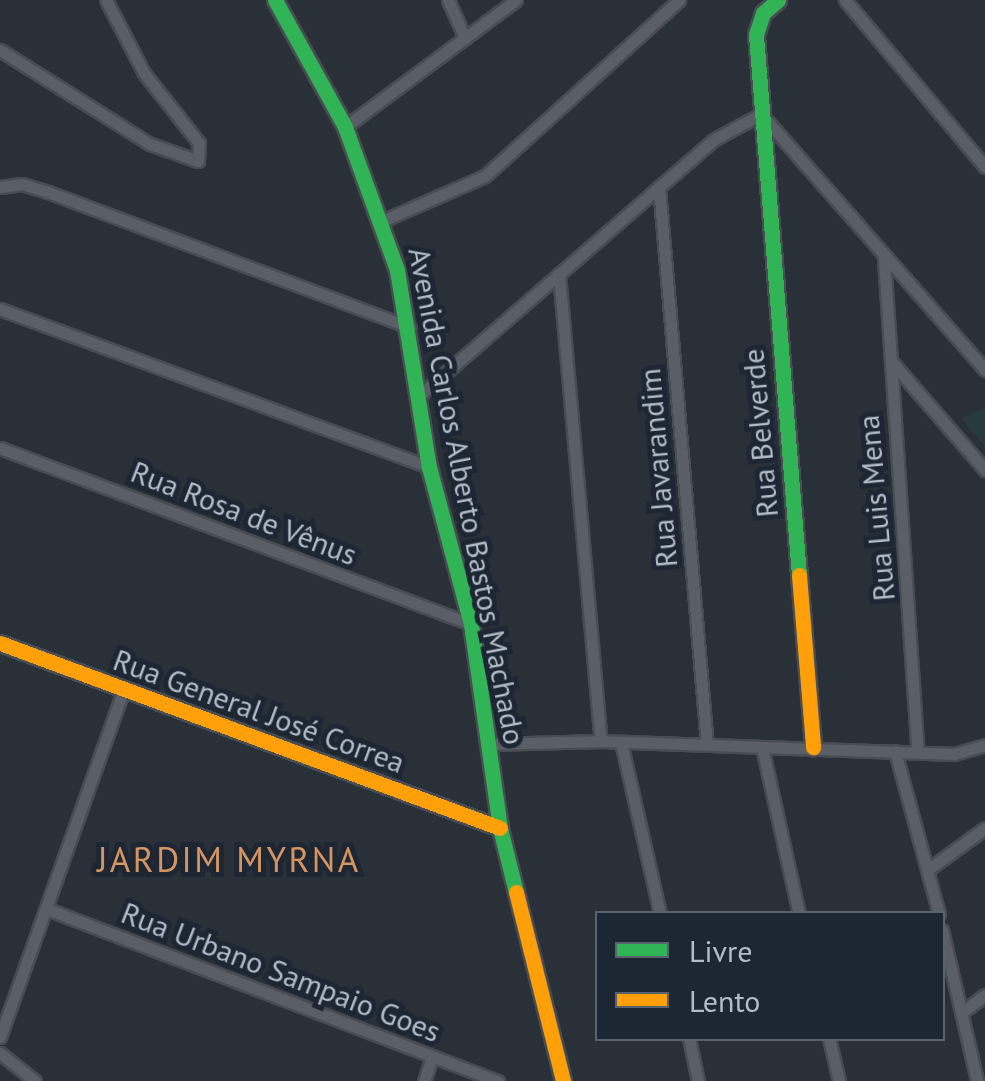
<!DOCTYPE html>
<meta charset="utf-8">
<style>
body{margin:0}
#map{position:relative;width:985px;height:1081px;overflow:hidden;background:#2a3038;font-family:"PT Sans",sans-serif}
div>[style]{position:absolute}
.green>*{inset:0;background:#273a3e}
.roads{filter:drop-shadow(2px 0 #484c53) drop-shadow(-2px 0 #484c53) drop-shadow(0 2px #484c53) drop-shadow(0 -2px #484c53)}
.street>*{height:11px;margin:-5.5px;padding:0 5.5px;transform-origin:5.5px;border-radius:5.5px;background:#5a5e66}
.fast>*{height:15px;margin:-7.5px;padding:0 7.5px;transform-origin:7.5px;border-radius:7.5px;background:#30b455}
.slow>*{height:15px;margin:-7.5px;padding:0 7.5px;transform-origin:7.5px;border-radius:7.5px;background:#ff9f0a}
span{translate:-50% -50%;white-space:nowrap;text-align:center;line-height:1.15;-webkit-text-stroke:10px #1d2633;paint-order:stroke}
.street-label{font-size:30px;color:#b4bcc9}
.quarter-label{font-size:35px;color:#d59563;letter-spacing:2.5px}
.legend{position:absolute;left:595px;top:911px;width:350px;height:130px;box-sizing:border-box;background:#1d2633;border:2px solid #59626f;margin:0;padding:12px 18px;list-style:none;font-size:30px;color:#b4bcc9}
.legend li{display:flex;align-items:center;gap:20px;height:50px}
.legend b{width:50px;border:2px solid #59626f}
</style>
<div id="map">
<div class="green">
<div style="clip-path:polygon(985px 408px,985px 446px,961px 418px)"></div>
</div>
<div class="roads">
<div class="street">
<div style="left:448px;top:0;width:42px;rotate:65.9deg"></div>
<div style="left:845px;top:0;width:218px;rotate:50deg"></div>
<div style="left:0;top:50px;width:177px;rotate:32.1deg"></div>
<div style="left:150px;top:144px;width:51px;rotate:19.5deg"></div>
<div style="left:198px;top:161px;width:18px;rotate:-87deg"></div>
<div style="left:199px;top:143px;width:89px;rotate:-128.2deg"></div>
<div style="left:144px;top:73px;width:82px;rotate:-117.5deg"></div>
<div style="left:345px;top:127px;width:213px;rotate:-36.6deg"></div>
<div style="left:0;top:187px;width:22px;rotate:-8deg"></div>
<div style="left:22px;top:184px;width:27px;rotate:17deg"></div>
<div style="left:48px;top:192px;width:386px;rotate:20.5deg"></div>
<div style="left:659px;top:187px;width:560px;rotate:85.08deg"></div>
<div style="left:382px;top:221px;width:112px;rotate:-23.6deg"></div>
<div style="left:485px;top:176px;width:262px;rotate:-42.2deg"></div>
<div style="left:884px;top:259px;width:494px;rotate:86.1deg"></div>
<div style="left:559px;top:274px;width:469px;rotate:84.9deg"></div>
<div style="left:0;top:309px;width:457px;rotate:20.2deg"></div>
<div style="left:891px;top:361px;width:144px;rotate:49.2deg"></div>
<div style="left:420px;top:395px;width:388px;rotate:-41deg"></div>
<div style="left:713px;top:140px;width:55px;rotate:-28.4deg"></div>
<div style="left:761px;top:114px;width:340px;rotate:48.8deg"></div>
<div style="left:0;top:448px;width:503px;rotate:20.49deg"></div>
<div style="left:621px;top:742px;width:176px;rotate:77.2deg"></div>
<div style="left:490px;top:744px;width:111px;rotate:-1.5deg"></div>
<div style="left:601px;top:741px;width:353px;rotate:2.1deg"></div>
<div style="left:954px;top:754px;width:32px;rotate:-16deg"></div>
<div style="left:762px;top:747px;width:171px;rotate:77.5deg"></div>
<div style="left:895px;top:751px;width:169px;rotate:74.9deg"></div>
<div style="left:929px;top:869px;width:69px;rotate:-36.2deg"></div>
<div style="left:47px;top:909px;width:483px;rotate:20.9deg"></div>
<div style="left:942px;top:930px;width:155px;rotate:76.9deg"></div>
<div style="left:961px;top:1013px;width:30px;rotate:-37deg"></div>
<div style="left:0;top:1037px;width:366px;rotate:-70.4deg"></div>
<div style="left:689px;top:1038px;width:44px;rotate:78.2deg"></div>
<div style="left:829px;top:1038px;width:44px;rotate:76.9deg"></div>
<div style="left:0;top:1053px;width:45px;rotate:38.7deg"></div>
<div style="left:424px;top:1081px;width:24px;rotate:-71deg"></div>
</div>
<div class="fast">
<div style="left:275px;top:0;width:145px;rotate:61.1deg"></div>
<div style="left:345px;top:127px;width:152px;rotate:70deg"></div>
<div style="left:397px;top:270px;width:200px;rotate:80.8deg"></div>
<div style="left:429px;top:467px;width:163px;rotate:75deg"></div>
<div style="left:471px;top:624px;width:206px;rotate:81.9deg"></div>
<div style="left:500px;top:828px;width:66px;rotate:76deg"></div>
<div style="left:778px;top:0;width:20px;rotate:139deg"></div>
<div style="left:763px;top:13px;width:23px;rotate:108deg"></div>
<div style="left:756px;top:35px;width:542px;rotate:85.45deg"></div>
</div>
<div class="slow">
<div style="left:799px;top:575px;width:173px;rotate:85.3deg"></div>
<div style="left:0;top:643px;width:533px;rotate:20.3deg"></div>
<div style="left:516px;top:892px;width:195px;rotate:76deg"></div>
</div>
</div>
<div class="street-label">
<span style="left:760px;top:433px;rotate:-95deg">Rua Belverde</span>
<span style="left:658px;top:468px;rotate:-95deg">Rua Javarandim</span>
<span style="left:467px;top:496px;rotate:79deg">Avenida Carlos Alberto Bastos Machado</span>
<span style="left:876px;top:508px;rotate:-95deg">Rua Luis Mena</span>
<span style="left:244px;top:513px;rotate:21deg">Rua Rosa de Vênus</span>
<span style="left:259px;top:711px;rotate:20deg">Rua General José Correa</span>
<span style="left:281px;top:972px;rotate:21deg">Rua Urbano Sampaio Goes</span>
</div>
<div class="quarter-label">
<span style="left:229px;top:859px">JARDIM MYRNA</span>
</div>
<ul class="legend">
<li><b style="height:12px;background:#30b455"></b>Livre</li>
<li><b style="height:12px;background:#ff9f0a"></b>Lento</li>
</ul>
</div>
